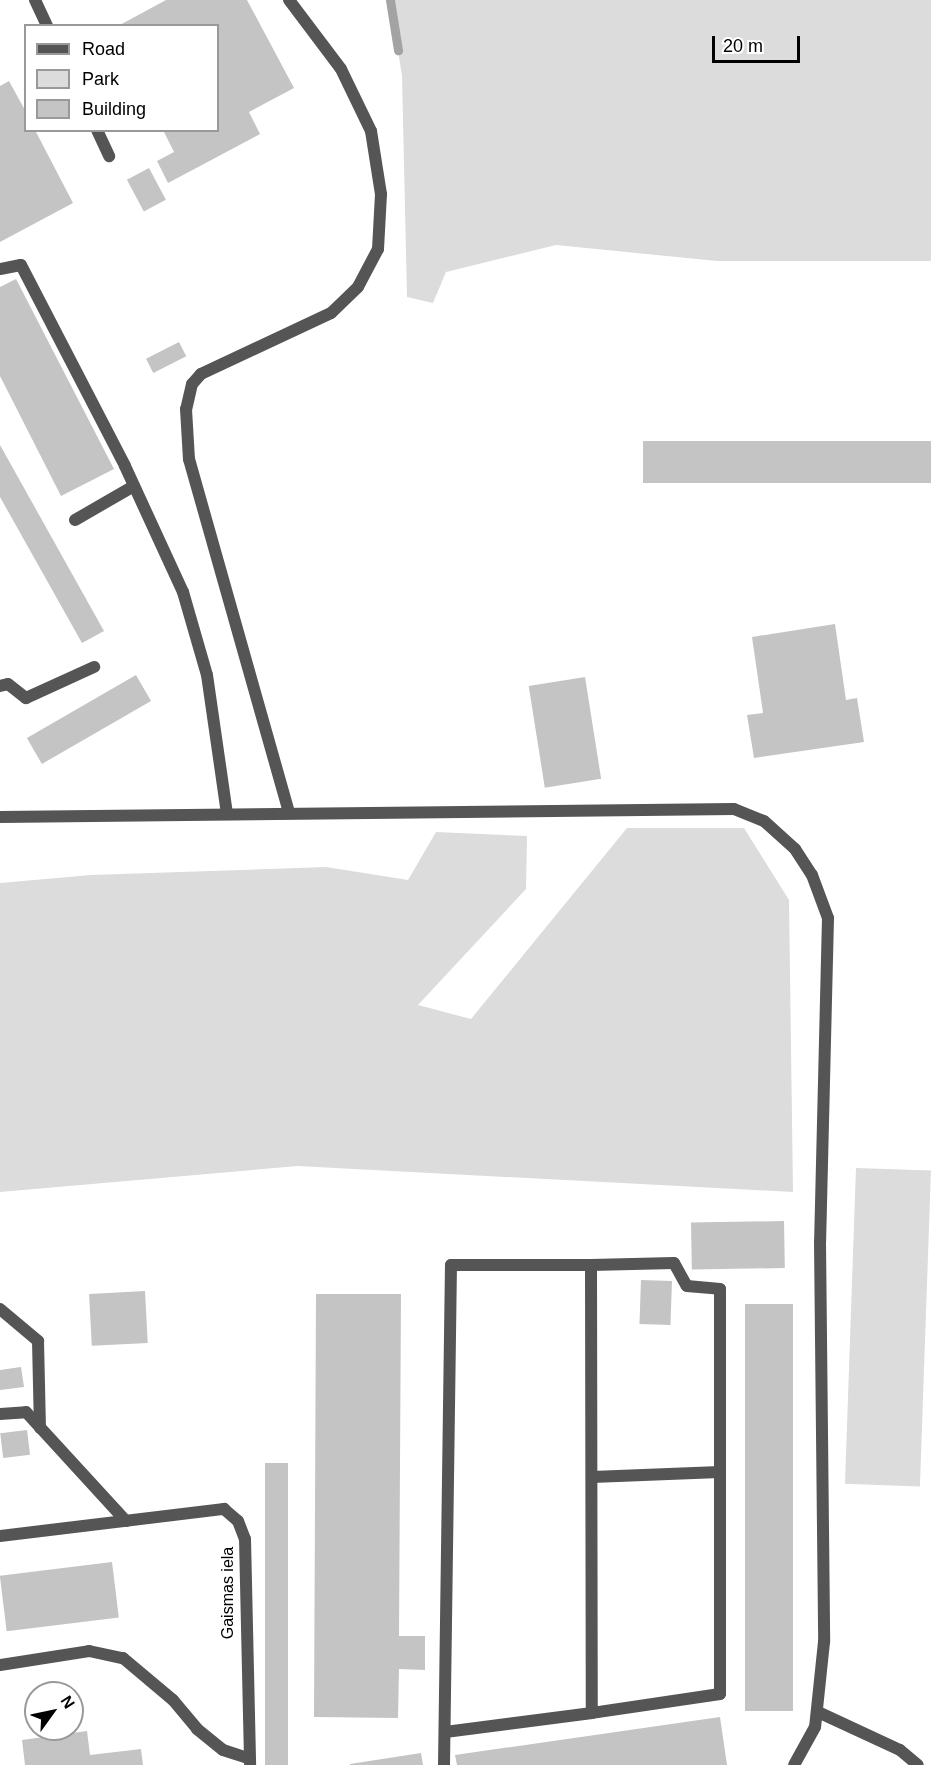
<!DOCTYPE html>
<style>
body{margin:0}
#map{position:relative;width:931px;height:1765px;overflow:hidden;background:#fff;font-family:Helvetica,sans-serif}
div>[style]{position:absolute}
.green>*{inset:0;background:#dcdcdc;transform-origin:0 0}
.stream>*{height:9px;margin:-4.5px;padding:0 4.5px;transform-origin:4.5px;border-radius:4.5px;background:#a3a3a3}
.building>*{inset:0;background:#c4c4c4;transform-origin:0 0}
.lane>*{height:12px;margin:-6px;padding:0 6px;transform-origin:6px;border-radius:6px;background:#555}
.street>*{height:12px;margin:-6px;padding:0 6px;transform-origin:6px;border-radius:6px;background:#555}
span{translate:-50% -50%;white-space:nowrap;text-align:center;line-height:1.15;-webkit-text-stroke:4.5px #fff;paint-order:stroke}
.street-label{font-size:16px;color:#000}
.legend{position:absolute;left:24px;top:24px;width:195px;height:108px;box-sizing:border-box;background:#fff;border:2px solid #999;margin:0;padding:8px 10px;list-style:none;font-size:18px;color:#000}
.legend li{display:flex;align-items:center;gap:12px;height:30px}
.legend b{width:30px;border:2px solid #999}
.north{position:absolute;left:24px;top:1681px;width:60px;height:60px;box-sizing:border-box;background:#fff;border:2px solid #999;border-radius:50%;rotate:57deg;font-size:16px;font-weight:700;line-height:24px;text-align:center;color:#000}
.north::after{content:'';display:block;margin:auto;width:21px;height:27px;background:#000;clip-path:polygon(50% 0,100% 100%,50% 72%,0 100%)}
.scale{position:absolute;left:712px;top:36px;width:88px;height:27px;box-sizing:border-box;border:3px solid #000;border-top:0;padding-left:8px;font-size:18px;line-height:21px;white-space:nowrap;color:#000;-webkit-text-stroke:4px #fff;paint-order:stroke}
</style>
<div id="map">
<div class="green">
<div style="clip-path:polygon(390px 0,931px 0,931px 261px,717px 261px,556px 245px,446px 272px,433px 303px,407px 297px,402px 76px)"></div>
<div style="clip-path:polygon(627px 828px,744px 828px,789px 900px,793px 1192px,298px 1166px,0 1192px,0 883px,91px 875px,326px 867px,408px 880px,436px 832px,527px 836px,526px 889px,418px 1005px,471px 1019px)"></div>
<div style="left:856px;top:1168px;width:75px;height:316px;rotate:2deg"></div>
</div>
<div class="stream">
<div style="left:390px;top:0;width:51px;rotate:80.9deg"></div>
</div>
<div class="building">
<div style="clip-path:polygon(166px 0,247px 0,294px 88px,249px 112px,260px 134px,168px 183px,157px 161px,174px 152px,163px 130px,218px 130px,218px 26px,118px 26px)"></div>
<div style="clip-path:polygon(9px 81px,26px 112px,26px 130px,35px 130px,73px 203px,0 242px,0 86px)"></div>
<div style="left:149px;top:168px;width:36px;height:25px;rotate:62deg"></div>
<div style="clip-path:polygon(16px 279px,114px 469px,61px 496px,0 376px,0 287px)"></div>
<div style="left:179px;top:342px;width:16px;height:37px;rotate:63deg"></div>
<div style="left:931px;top:441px;width:42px;height:288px;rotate:90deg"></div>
<div style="clip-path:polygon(0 445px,104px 631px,82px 643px,0 497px)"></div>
<div style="clip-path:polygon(835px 624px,846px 700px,857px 698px,864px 742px,754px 758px,747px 715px,763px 713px,752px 637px)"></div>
<div style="left:136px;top:675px;width:30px;height:126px;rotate:60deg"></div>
<div style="left:585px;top:677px;width:103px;height:57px;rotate:81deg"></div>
<div style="left:784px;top:1221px;width:47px;height:93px;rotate:89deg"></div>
<div style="left:641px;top:1280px;width:31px;height:44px;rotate:2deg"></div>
<div style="left:145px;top:1291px;width:52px;height:56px;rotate:87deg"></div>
<div style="clip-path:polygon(316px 1294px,401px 1294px,399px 1636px,425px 1636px,425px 1670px,399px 1669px,398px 1718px,314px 1717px)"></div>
<div style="left:745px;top:1304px;width:48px;height:407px"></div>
<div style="clip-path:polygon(21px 1367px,24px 1387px,0 1390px,0 1370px)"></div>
<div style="left:27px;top:1430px;width:25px;height:27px;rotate:83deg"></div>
<div style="left:265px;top:1463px;width:23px;height:302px"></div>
<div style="left:112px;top:1562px;width:56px;height:113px;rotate:83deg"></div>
<div style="clip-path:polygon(720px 1717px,727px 1765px,457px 1765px,455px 1755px)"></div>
<div style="clip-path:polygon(87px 1731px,90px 1755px,141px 1749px,143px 1765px,25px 1765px,22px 1740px)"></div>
<div style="clip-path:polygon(421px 1753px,423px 1765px,350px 1765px,350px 1764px)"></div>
</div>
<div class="lane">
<div style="left:35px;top:0;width:29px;rotate:65deg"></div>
<div style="left:289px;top:0;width:86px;rotate:53deg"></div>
<div style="left:341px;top:69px;width:69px;rotate:64.2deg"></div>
<div style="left:371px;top:131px;width:64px;rotate:81deg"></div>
<div style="left:381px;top:194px;width:55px;rotate:93.1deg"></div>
<div style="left:378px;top:249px;width:43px;rotate:117.8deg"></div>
<div style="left:358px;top:287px;width:37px;rotate:136deg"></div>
<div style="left:331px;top:313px;width:144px;rotate:154.9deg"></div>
<div style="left:201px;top:374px;width:13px;rotate:132deg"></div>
<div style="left:192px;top:384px;width:26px;rotate:103deg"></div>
<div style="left:186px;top:409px;width:50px;rotate:86.6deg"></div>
<div style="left:189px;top:459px;width:368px;rotate:74.2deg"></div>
<div style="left:97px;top:130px;width:29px;rotate:65deg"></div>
<div style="left:0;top:269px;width:21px;rotate:-11deg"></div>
<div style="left:21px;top:265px;width:226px;rotate:62.6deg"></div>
<div style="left:125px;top:466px;width:139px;rotate:65.3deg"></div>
<div style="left:183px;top:592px;width:86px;rotate:73.9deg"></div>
<div style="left:207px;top:675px;width:140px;rotate:81.8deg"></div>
<div style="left:75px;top:520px;width:68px;rotate:-30deg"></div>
<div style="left:0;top:686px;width:8px;rotate:-14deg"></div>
<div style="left:8px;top:684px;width:23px;rotate:38deg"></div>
<div style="left:26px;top:698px;width:75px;rotate:-24.5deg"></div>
<div style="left:591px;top:1265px;width:83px;rotate:-1.4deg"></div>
<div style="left:674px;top:1263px;width:26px;rotate:61deg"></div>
<div style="left:687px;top:1286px;width:33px;rotate:5deg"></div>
<div style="left:720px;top:1289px;width:405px;rotate:90deg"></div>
<div style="left:720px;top:1694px;width:129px;rotate:171.6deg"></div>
<div style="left:0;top:1309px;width:50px;rotate:40.1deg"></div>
<div style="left:38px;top:1341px;width:87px;rotate:88.7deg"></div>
<div style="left:0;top:1414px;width:26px;rotate:-4deg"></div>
<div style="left:26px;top:1412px;width:148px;rotate:47.5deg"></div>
<div style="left:592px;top:1477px;width:128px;rotate:-2.2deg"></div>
<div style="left:818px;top:1712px;width:90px;rotate:24.9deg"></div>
<div style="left:900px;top:1750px;width:23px;rotate:40deg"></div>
<div style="left:444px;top:1765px;width:500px;rotate:-89.2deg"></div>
<div style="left:451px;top:1265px;width:140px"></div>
<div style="left:591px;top:1265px;width:448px;rotate:89.9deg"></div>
<div style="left:592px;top:1713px;width:148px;rotate:172.6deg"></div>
</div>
<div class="street">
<div style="left:0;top:817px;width:734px;rotate:-0.62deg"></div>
<div style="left:734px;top:809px;width:32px;rotate:22deg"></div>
<div style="left:764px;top:821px;width:42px;rotate:42.1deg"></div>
<div style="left:795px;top:849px;width:31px;rotate:57deg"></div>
<div style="left:812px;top:875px;width:46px;rotate:69.6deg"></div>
<div style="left:828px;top:918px;width:324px;rotate:91.4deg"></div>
<div style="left:820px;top:1242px;width:400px;rotate:89.4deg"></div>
<div style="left:824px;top:1642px;width:85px;rotate:96deg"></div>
<div style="left:815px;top:1727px;width:43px;rotate:118.9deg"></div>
<div style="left:0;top:1536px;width:226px;rotate:-6.9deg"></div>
<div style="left:224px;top:1509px;width:18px;rotate:41deg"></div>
<div style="left:238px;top:1521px;width:19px;rotate:69deg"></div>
<div style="left:245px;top:1539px;width:226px;rotate:88.7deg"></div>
<div style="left:0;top:1665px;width:90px;rotate:-8.9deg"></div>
<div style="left:89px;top:1651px;width:35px;rotate:12deg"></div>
<div style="left:123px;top:1658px;width:65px;rotate:40deg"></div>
<div style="left:173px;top:1700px;width:38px;rotate:50deg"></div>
<div style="left:197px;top:1729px;width:33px;rotate:39deg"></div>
<div style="left:223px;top:1750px;width:28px;rotate:18deg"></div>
</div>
<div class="street-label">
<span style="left:228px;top:1593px;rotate:-90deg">Gaismas iela</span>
</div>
<ul class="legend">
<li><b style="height:8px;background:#555"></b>Road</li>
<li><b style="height:16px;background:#dcdcdc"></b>Park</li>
<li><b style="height:16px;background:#c4c4c4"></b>Building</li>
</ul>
<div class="north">N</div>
<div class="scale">20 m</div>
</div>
